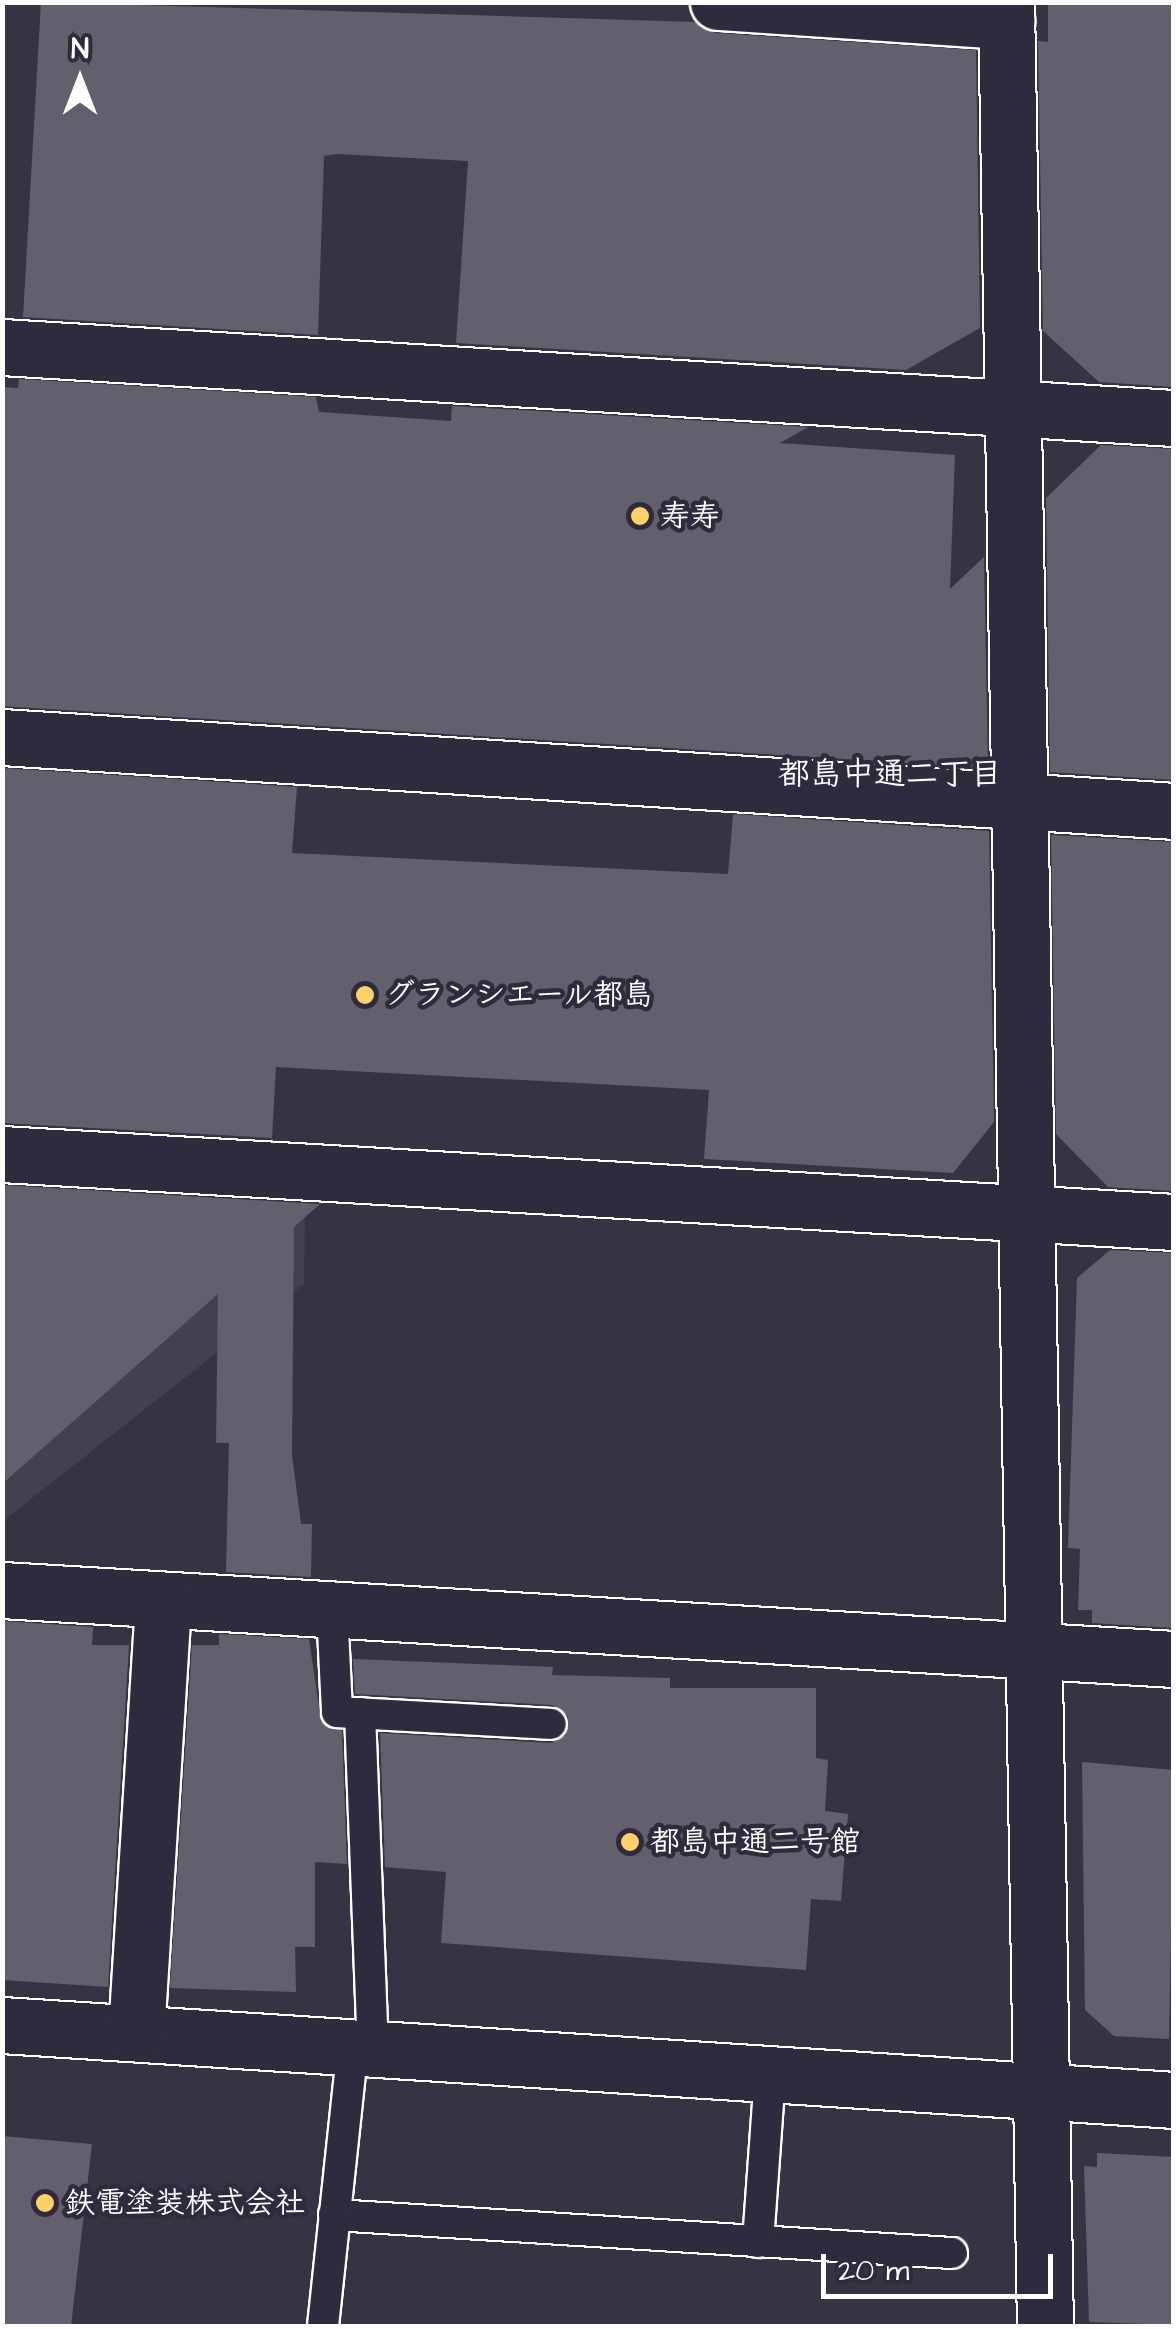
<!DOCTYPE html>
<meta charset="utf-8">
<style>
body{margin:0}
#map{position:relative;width:1176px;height:2329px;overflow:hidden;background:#373345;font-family:"Architects Daughter","Klee One",sans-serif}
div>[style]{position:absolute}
.built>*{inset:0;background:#444051}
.building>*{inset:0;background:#635f6d}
.roads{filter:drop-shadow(2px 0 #fff) drop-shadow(-2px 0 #fff) drop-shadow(0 2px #fff) drop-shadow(0 -2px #fff)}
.service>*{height:30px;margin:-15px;padding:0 15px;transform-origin:15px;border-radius:15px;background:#2f2a3d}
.minor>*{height:55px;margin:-27.5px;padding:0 27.5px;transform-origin:27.5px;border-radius:27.5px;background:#2f2a3d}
.dots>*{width:28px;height:28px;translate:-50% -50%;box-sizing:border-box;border:5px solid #2f2a3d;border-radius:50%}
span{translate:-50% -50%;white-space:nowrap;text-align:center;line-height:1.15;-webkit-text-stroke:9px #2f2a3d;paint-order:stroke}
.poi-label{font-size:30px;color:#fff;font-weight:700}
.left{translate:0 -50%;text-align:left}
.neighbourhood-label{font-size:32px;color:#fff;font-weight:700}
.frame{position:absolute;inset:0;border:5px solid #fff;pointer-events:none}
.north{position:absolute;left:30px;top:30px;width:100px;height:100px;-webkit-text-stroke:8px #2f2a3d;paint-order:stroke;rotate:0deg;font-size:28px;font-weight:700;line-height:40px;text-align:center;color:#fff}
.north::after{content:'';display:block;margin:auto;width:35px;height:45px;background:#fff;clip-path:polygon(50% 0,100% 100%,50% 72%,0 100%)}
.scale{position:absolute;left:821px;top:2254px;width:232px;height:45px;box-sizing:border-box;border:5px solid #fff;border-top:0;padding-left:12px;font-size:30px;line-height:35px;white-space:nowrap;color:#fff;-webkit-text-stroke:8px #2f2a3d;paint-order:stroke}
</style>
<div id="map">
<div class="built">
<div style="clip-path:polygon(3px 1187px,305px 1205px,304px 1284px,3px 1521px)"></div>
</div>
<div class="building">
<div style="clip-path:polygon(41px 2px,695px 22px,716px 33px,976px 50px,980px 328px,906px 370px,456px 343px,468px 161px,337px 154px,324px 156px,318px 335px,23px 317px)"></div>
<div style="clip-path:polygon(1048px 2px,1174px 2px,1174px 387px,1099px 382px,1043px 331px,1038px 41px,1048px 42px)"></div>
<div style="clip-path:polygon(19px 379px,316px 397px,319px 412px,451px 421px,452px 406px,808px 427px,780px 443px,955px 455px,950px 589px,984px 557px,988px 768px,2px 706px,2px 387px,18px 388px)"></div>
<div style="clip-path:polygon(1101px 445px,1174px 449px,1174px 780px,1050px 772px,1046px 498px)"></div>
<div style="clip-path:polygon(2px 768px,297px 787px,292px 853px,728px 874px,733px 814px,989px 831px,994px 1122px,953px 1173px,704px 1159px,709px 1090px,276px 1067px,272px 1138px,2px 1123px)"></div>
<div style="clip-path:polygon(1051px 835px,1174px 842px,1174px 1191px,1108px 1187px,1056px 1134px)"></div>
<div style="clip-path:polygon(2px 1185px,320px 1204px,294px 1227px,292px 1455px,301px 1524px,312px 1524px,311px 1577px,226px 1572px,229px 1443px,216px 1443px,218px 1294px,2px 1484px)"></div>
<div style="clip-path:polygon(1110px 1250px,1174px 1253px,1174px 1628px,1092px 1623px,1092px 1610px,1078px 1610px,1080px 1549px,1068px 1548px,1077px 1278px)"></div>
<div style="clip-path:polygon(2px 1621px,93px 1627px,92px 1645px,129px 1645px,108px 1987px,2px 1980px)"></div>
<div style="clip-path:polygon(219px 1634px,309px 1639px,321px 1721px,342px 1731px,347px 1864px,315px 1862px,315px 1947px,295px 1947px,296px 1992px,170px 1988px,192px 1645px,219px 1645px)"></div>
<div style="clip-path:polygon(353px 1659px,553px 1667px,552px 1675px,670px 1678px,670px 1688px,816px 1688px,816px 1758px,828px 1760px,825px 1811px,848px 1814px,841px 1901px,811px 1899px,806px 1970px,441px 1943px,446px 1872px,385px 1867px,380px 1733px,551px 1743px,566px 1735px,568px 1716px,552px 1705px,355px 1694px)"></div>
<div style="clip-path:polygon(1082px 1762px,1174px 1770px,1169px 2039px,1114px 2036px,1085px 2010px)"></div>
<div style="clip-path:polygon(2px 2136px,92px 2144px,71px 2326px,2px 2326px)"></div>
<div style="clip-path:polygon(1097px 2153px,1174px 2157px,1174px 2325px,1089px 2322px,1084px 2166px,1097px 2167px)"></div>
</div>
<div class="roads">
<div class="service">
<div style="left:332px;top:1609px;width:103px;rotate:87.2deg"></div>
<div style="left:337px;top:1712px;width:214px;rotate:3.2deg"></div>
<div style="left:360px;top:1713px;width:335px;rotate:87.8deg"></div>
<div style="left:334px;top:2215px;width:619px;rotate:3.52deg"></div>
<div style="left:758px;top:2242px;width:168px;rotate:-85.9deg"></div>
<div style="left:323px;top:2326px;width:281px;rotate:-83.9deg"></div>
</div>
<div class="minor">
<div style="left:718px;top:2px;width:289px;rotate:3.8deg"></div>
<div style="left:1006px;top:2px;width:2324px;rotate:89.04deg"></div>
<div style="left:2px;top:347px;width:1174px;rotate:3.47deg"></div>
<div style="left:2px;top:737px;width:1174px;rotate:3.61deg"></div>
<div style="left:2px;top:1154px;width:1174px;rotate:3.32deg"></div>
<div style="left:2px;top:1590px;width:1174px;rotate:3.37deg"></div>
<div style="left:2px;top:2025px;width:1174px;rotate:3.66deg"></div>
<div style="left:136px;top:2033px;width:434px;rotate:-86.4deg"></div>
</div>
</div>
<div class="dots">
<div style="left:640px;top:516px;background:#ffd166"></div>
<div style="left:365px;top:995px;background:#ffd166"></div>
<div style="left:630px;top:1842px;background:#ffd166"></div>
<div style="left:45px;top:2203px;background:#ffd166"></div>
</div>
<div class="poi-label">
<span class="left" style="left:660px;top:516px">寿寿</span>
<span class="left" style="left:385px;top:995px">グランシエール都島</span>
<span class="left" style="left:650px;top:1842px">都島中通二号館</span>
<span class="left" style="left:65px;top:2203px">鉄電塗装株式会社</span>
</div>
<div class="neighbourhood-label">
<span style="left:890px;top:775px">都島中通二丁目</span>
</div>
<div class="frame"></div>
<div class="north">N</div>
<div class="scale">20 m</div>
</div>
